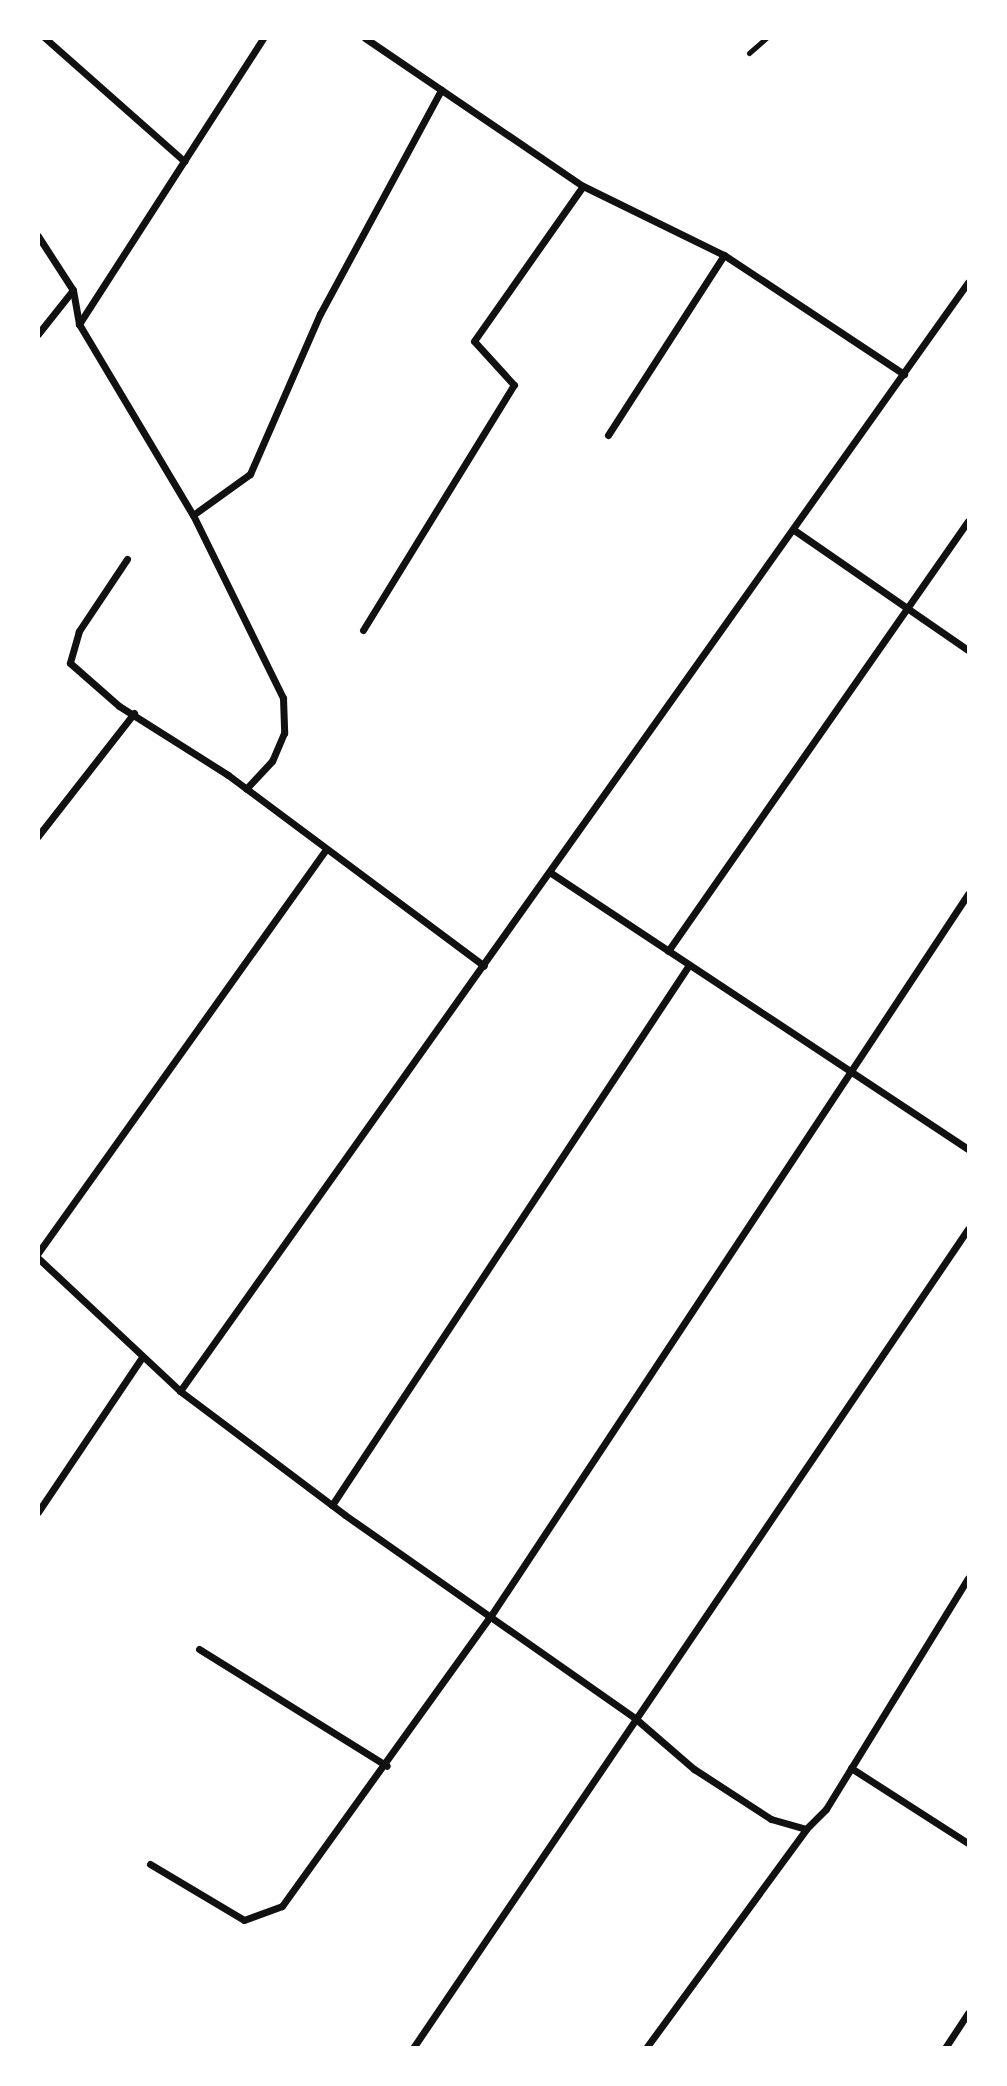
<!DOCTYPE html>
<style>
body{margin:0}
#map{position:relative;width:1007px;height:2086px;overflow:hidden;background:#fff;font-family:"Source Sans 3",sans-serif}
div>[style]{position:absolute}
.service>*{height:5px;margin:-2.5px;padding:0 2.5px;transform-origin:2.5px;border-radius:2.5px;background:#111}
.minor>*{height:7px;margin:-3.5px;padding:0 3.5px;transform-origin:3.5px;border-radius:3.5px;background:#111}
span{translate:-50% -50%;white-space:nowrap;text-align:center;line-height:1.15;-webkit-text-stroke:5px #fff;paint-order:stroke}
.frame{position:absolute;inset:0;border:40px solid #fff;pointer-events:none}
</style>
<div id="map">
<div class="service">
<div style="left:749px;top:53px;width:23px;rotate:-41deg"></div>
</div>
<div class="minor">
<div style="left:45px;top:38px;width:186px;rotate:41.5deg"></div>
<div style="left:365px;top:38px;width:263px;rotate:34.2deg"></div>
<div style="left:583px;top:186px;width:157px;rotate:26.1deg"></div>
<div style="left:724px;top:255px;width:216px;rotate:33.5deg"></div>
<div style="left:38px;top:236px;width:64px;rotate:57.1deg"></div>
<div style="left:73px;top:290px;width:35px;rotate:80deg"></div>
<div style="left:79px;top:324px;width:222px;rotate:59.2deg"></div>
<div style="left:193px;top:515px;width:204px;rotate:63.8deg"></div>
<div style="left:283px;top:698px;width:35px;rotate:88deg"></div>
<div style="left:284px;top:733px;width:30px;rotate:113deg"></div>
<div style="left:272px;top:761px;width:38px;rotate:133deg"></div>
<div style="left:79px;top:324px;width:340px;rotate:-57.2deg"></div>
<div style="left:38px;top:334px;width:56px;rotate:-51.5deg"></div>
<div style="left:608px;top:435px;width:214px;rotate:-57.2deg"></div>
<div style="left:193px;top:515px;width:70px;rotate:-35.7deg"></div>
<div style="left:250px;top:474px;width:175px;rotate:-66.4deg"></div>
<div style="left:320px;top:314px;width:255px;rotate:-61.6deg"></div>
<div style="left:794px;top:530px;width:211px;rotate:34.6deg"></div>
<div style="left:127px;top:559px;width:87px;rotate:123.7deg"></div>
<div style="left:79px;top:631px;width:33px;rotate:106deg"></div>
<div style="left:70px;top:663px;width:65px;rotate:41.3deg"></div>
<div style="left:119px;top:706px;width:129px;rotate:32.3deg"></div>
<div style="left:228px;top:775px;width:319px;rotate:36.7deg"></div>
<div style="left:363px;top:630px;width:288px;rotate:-58.4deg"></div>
<div style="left:514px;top:385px;width:59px;rotate:-132.3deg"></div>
<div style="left:474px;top:341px;width:189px;rotate:-54.9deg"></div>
<div style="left:38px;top:836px;width:156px;rotate:-52deg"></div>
<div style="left:551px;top:873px;width:500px;rotate:33.5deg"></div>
<div style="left:668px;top:951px;width:524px;rotate:-55.1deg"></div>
<div style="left:38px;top:1253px;width:496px;rotate:-54.5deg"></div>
<div style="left:38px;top:1258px;width:195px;rotate:43.1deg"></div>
<div style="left:180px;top:1391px;width:206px;rotate:36.9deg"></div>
<div style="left:345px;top:1515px;width:355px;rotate:35deg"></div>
<div style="left:636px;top:1719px;width:77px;rotate:40.8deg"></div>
<div style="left:694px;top:1769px;width:92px;rotate:33deg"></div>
<div style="left:771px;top:1819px;width:36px;rotate:16deg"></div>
<div style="left:806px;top:1829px;width:28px;rotate:-45deg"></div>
<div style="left:826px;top:1809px;width:271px;rotate:-58.4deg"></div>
<div style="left:180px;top:1391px;width:1360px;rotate:-54.6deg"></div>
<div style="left:332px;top:1505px;width:647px;rotate:-56.53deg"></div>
<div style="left:38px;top:1512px;width:184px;rotate:-56.1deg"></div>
<div style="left:199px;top:1649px;width:221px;rotate:31.9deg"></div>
<div style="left:851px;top:1768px;width:139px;rotate:32.7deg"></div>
<div style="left:150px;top:1864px;width:109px;rotate:30.8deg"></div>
<div style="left:244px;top:1920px;width:40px;rotate:-20.2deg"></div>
<div style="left:282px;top:1906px;width:356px;rotate:-54.3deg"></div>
<div style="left:490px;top:1617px;width:867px;rotate:-56.53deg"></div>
<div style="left:413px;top:2048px;width:989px;rotate:-55.88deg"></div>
<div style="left:646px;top:2048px;width:271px;rotate:-53.8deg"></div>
<div style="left:945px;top:2048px;width:42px;rotate:-56.7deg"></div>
</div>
<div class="frame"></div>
</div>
